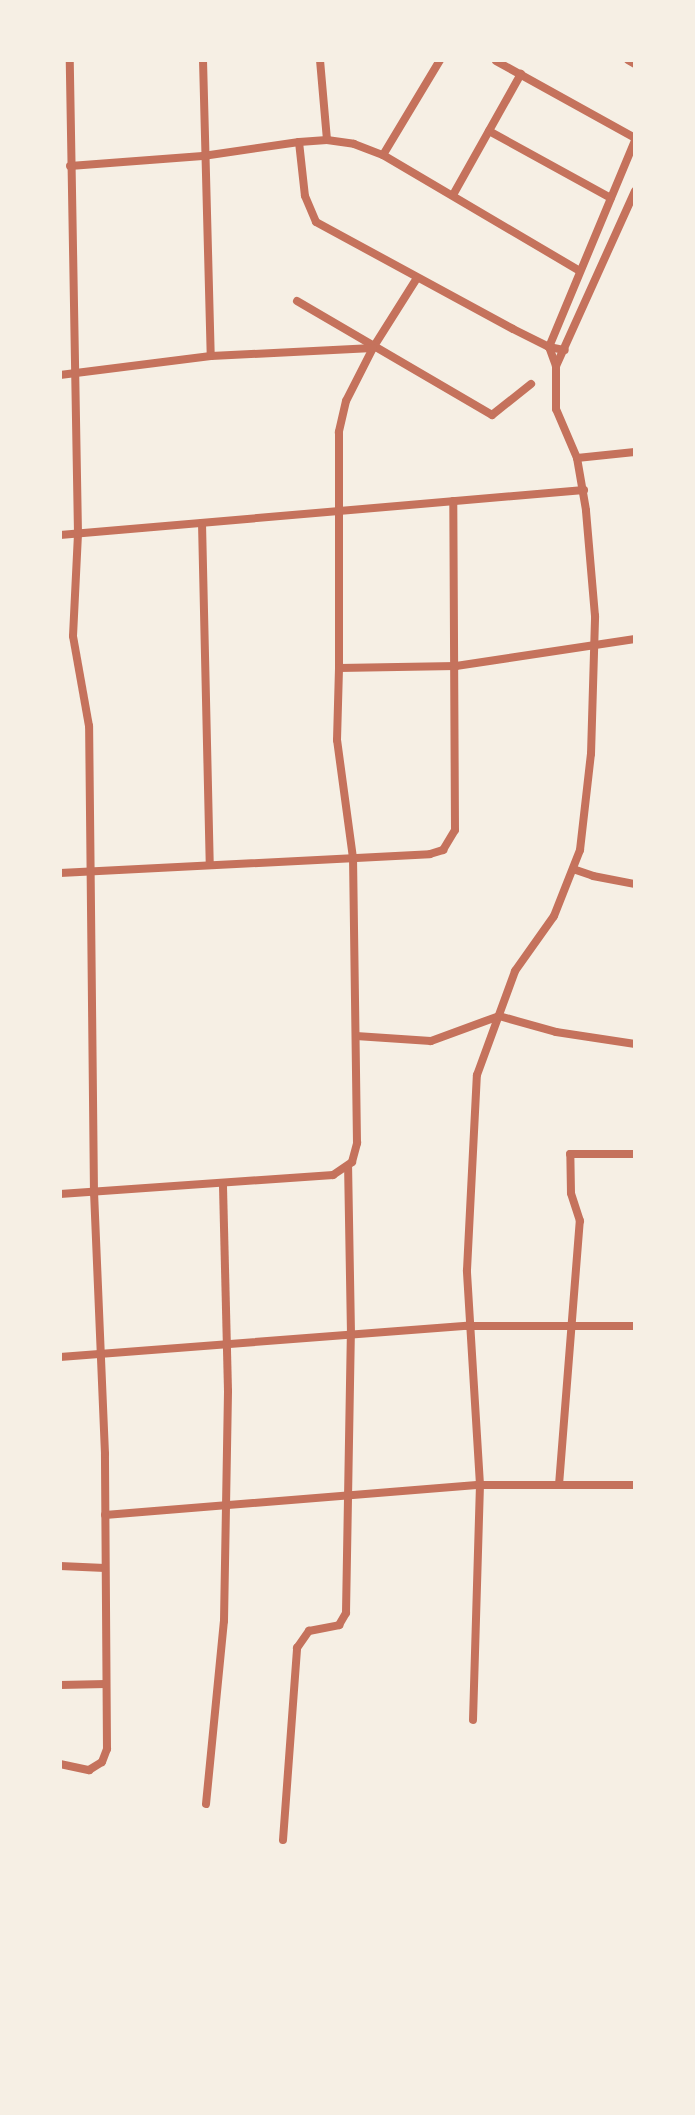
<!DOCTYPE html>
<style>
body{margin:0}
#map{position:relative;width:695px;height:2115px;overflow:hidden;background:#f6efe4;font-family:Rubik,sans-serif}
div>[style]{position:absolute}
.minor>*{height:8px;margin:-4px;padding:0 4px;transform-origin:4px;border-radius:4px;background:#c5725c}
span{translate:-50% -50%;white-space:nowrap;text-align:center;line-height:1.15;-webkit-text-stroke:7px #f6efe4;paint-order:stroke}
.frame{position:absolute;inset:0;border:62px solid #f6efe4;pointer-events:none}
</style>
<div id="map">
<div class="minor">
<div style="left:203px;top:60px;width:296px;rotate:88.5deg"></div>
<div style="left:320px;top:60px;width:80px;rotate:85deg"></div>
<div style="left:628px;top:60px;width:8px;rotate:30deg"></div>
<div style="left:496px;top:61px;width:159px;rotate:29deg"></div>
<div style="left:489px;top:131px;width:139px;rotate:28.8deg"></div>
<div style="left:299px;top:142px;width:54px;rotate:83.7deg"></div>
<div style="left:305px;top:196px;width:28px;rotate:67deg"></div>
<div style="left:316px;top:222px;width:224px;rotate:28.5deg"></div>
<div style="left:513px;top:329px;width:40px;rotate:26.6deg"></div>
<div style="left:549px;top:347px;width:16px;rotate:11deg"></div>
<div style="left:383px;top:155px;width:111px;rotate:-59deg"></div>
<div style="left:70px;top:166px;width:133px;rotate:-4.3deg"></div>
<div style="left:203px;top:156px;width:97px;rotate:-8.3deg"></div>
<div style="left:299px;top:142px;width:28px;rotate:-4deg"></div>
<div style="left:327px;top:140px;width:27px;rotate:8deg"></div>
<div style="left:354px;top:144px;width:31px;rotate:21deg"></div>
<div style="left:383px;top:155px;width:226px;rotate:30.5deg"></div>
<div style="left:453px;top:195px;width:139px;rotate:-60.7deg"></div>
<div style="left:417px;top:278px;width:83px;rotate:122.2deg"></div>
<div style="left:373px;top:348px;width:59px;rotate:117deg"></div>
<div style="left:346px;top:401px;width:32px;rotate:103deg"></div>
<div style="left:339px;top:432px;width:236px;rotate:90deg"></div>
<div style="left:339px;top:668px;width:117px;rotate:-1deg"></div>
<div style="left:456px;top:666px;width:181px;rotate:-8.6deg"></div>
<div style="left:297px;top:301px;width:226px;rotate:30.3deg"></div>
<div style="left:492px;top:415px;width:50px;rotate:-38.5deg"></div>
<div style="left:556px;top:366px;width:192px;rotate:-65.7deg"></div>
<div style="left:60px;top:375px;width:152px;rotate:-7.2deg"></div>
<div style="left:211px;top:356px;width:162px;rotate:-2.8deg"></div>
<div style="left:577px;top:458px;width:58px;rotate:-5.9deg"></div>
<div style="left:202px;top:523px;width:341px;rotate:88.7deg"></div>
<div style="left:60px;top:535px;width:526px;rotate:-4.91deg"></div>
<div style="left:573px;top:869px;width:21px;rotate:19deg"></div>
<div style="left:593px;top:876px;width:43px;rotate:10.8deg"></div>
<div style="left:60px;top:873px;width:370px;rotate:-2.9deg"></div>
<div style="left:430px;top:854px;width:14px;rotate:-17deg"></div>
<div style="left:443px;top:850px;width:23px;rotate:-59deg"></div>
<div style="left:455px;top:830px;width:329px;rotate:-90.3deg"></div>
<div style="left:356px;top:1036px;width:75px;rotate:3.8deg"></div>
<div style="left:431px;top:1041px;width:72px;rotate:-20.2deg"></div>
<div style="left:499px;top:1016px;width:59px;rotate:15.7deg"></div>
<div style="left:556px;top:1032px;width:80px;rotate:8.6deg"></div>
<div style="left:60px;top:1194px;width:274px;rotate:-4deg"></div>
<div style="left:333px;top:1175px;width:23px;rotate:-34deg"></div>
<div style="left:352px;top:1162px;width:20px;rotate:-75deg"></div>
<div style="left:357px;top:1143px;width:285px;rotate:-90.8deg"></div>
<div style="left:353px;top:858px;width:119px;rotate:-97.7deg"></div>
<div style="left:337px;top:740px;width:72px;rotate:-88.4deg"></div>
<div style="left:60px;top:1357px;width:408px;rotate:-4.4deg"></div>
<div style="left:467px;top:1326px;width:168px"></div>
<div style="left:559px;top:1485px;width:265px;rotate:-85.5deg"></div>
<div style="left:580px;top:1221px;width:29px;rotate:-108deg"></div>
<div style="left:571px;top:1193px;width:39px;rotate:-91deg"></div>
<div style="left:570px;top:1154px;width:65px"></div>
<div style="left:105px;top:1515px;width:376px;rotate:-4.6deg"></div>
<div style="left:480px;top:1485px;width:155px"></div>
<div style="left:60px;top:1566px;width:45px;rotate:2.5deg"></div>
<div style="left:60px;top:1685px;width:46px;rotate:-1.2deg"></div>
<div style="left:473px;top:1720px;width:235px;rotate:-88.3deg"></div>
<div style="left:480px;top:1485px;width:215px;rotate:-93.5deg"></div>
<div style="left:467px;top:1270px;width:195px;rotate:-87.1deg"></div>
<div style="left:477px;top:1075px;width:111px;rotate:-69.9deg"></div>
<div style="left:515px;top:971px;width:67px;rotate:-54.7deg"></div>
<div style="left:554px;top:916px;width:71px;rotate:-68.5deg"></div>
<div style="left:580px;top:850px;width:97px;rotate:-83.5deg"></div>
<div style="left:591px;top:754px;width:138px;rotate:-88.3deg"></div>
<div style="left:595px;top:616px;width:106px;rotate:-94.9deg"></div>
<div style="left:586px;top:510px;width:53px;rotate:-99.8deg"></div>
<div style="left:577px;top:458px;width:53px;rotate:-113.2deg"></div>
<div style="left:556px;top:409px;width:43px;rotate:-90deg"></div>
<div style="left:556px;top:366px;width:20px;rotate:-110deg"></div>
<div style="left:549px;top:347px;width:224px;rotate:-67.4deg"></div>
<div style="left:60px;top:1764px;width:30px;rotate:12deg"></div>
<div style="left:89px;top:1770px;width:15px;rotate:-32deg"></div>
<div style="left:102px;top:1762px;width:14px;rotate:-69deg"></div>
<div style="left:107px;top:1749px;width:295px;rotate:-90.4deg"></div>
<div style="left:105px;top:1454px;width:260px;rotate:-92.4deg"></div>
<div style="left:94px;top:1194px;width:468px;rotate:-90.6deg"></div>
<div style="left:89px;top:726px;width:91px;rotate:-100.1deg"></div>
<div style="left:73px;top:636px;width:102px;rotate:-87.2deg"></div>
<div style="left:78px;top:534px;width:474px;rotate:-91deg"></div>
<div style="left:206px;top:1804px;width:184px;rotate:-84.4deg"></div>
<div style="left:224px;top:1621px;width:230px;rotate:-89deg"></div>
<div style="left:228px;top:1391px;width:208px;rotate:-91.4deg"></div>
<div style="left:283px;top:1840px;width:193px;rotate:-85.8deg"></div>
<div style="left:297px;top:1648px;width:21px;rotate:-55deg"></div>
<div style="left:309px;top:1631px;width:31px;rotate:-11deg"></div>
<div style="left:339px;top:1625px;width:14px;rotate:-60deg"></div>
<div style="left:346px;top:1613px;width:279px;rotate:-89deg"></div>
<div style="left:351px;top:1334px;width:167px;rotate:-91deg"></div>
</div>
<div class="frame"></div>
</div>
